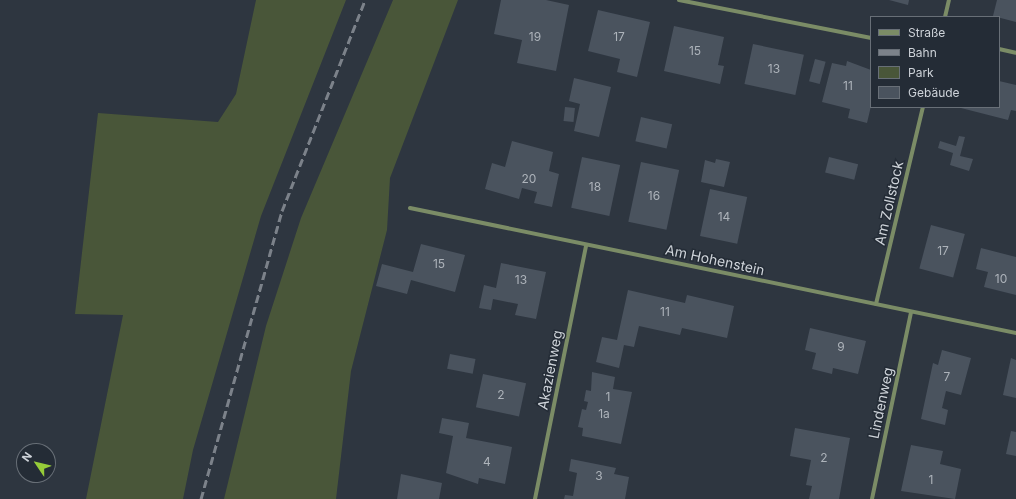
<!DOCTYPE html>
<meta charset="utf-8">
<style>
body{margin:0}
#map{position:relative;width:1016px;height:499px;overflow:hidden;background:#2e3640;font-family:Inter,sans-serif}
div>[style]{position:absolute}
.green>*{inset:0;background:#495639}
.building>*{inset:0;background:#4a535e;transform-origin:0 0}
.minor>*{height:4px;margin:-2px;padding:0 2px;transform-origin:2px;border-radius:2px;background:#7b8c66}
.rail>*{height:3px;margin-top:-1.5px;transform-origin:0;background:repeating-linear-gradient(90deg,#7c828a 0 8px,transparent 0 12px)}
span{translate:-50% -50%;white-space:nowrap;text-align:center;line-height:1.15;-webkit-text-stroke:3px #242c36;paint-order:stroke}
.number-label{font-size:12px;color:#adb3ba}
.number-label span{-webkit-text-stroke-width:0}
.street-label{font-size:14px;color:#ced3d9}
.legend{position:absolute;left:870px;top:16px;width:130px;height:92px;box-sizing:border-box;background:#242c36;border:1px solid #686f77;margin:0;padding:5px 7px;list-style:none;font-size:12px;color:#ced3d9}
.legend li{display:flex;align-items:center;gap:8px;height:20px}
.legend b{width:20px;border:1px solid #686f77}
.north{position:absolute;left:16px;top:443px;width:40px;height:40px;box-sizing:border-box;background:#242c36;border:1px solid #686f77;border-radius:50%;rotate:305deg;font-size:11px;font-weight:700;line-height:16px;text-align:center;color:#ced3d9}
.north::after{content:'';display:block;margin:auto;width:14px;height:18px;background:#96cc39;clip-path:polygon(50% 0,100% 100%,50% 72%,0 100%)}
</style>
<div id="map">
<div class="green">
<div style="clip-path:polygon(256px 0,346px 0,261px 216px,193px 450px,183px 499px,86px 499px,123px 315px,75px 314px,98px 113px,218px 122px,236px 94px)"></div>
<div style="clip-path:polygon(393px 0,458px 0,390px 178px,387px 230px,351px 371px,336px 499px,224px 499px,266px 326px,301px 218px)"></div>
</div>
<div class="building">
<div style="clip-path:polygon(501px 0,546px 0,569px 5px,556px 71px,517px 63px,522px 40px,494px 34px)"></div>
<div style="clip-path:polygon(889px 0,909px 0,908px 5px)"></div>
<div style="clip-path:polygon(997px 0,1016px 0,1016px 22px,993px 16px)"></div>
<div style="clip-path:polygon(598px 10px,650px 22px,637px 77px,617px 72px,620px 59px,588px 51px)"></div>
<div style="clip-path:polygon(674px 26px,724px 37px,718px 65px,724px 66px,720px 84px,664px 71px)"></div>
<div style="left:753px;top:44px;width:52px;height:41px;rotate:12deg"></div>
<div style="left:815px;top:59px;width:11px;height:23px;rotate:15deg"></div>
<div style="clip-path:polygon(847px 61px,871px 70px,871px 106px,867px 123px,848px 118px,850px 109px,822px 102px,832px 63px,846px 66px)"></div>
<div style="clip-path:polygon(574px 78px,611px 87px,599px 137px,574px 131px,580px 104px,569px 101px)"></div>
<div style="clip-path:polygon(999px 81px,1016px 85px,1016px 111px,1011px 110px,1008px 120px,961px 108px,999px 107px)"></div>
<div style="left:565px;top:107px;width:10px;height:14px;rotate:6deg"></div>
<div style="left:641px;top:117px;width:32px;height:25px;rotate:13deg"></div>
<div style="clip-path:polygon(959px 136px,965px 137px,960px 156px,973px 159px,969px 171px,950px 165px,953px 153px,938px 148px,940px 141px,956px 146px)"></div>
<div style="clip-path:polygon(512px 141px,553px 152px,549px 171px,559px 174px,552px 207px,534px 203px,537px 192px,522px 188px,519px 199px,485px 189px,492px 163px,505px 167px)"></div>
<div style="left:582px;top:157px;width:39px;height:52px;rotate:12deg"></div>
<div style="left:829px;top:157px;width:30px;height:16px;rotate:14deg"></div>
<div style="clip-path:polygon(716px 159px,730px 162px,724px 187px,701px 182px,705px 160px,715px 163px)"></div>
<div style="left:641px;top:162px;width:39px;height:61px;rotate:12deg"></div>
<div style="left:710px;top:189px;width:38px;height:48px;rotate:12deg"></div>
<div style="left:931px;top:225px;width:35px;height:45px;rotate:15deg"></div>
<div style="clip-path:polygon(421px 244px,465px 255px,455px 292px,411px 280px,407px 294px,376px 286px,382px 264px,413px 272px)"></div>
<div style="clip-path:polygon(981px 248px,1016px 257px,1016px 295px,984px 287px,988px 272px,976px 269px)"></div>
<div style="clip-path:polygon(501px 263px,546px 272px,536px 319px,515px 315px,518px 304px,493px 299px,491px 310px,479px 308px,484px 285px,496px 288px)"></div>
<div style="clip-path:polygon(628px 290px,685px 303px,687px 295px,734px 306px,727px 338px,682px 328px,680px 335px,639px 326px,634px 347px,624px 345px,619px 368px,596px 362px,602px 337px,617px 340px)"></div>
<div style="clip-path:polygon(810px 328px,866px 341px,858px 374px,833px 368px,832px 374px,812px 369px,816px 353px,805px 350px)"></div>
<div style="clip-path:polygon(942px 350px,971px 358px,961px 395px,946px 391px,942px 408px,948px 410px,945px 425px,921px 419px,933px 363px,938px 365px)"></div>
<div style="left:450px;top:354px;width:26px;height:15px;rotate:11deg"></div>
<div style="clip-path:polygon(1011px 358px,1016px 360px,1016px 398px,1003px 395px)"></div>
<div style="clip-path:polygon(592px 372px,615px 377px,613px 389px,632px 392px,621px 444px,582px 436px,583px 428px,578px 427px,582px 409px,586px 410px,588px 402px,584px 401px,586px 390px,591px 391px)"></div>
<div style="left:483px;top:374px;width:44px;height:34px;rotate:12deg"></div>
<div style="clip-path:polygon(442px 418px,469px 423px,466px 438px,512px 447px,505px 484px,479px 478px,478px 484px,446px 473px,453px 436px,439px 433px)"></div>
<div style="clip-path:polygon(795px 428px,850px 438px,839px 499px,809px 499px,812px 486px,806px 485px,811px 460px,790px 456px)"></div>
<div style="clip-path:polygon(1011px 431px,1016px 432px,1016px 456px,1006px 454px)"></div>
<div style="clip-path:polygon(911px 445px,943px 451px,940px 464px,961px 469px,955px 499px,901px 491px)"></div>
<div style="clip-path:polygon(571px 459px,616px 468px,614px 474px,629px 477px,625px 499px,564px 499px,565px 495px,573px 496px,577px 473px,569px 471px)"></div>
<div style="clip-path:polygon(401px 474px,442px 483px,439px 499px,397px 499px)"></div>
</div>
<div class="minor">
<div style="left:679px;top:0;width:196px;rotate:11.2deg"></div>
<div style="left:945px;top:17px;width:17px;rotate:-77deg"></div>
<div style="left:999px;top:49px;width:17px;rotate:13deg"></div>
<div style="left:410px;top:208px;width:619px;rotate:11.65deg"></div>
<div style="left:876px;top:304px;width:203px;rotate:-76.6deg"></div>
<div style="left:535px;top:499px;width:259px;rotate:-78.6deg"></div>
<div style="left:872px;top:499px;width:191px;rotate:-78.2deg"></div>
</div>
<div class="rail">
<div style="left:201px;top:499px;width:299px;rotate:-74.3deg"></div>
<div style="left:282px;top:211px;width:227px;rotate:-68.5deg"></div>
</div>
<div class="number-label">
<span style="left:535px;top:37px">19</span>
<span style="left:619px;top:37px">17</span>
<span style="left:695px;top:51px">15</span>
<span style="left:774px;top:69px">13</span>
<span style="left:848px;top:86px">11</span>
<span style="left:529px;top:179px">20</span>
<span style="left:595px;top:187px">18</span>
<span style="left:654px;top:196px">16</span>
<span style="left:724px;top:217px">14</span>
<span style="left:943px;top:251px">17</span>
<span style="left:439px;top:264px">15</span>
<span style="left:1001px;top:279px">10</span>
<span style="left:521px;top:280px">13</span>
<span style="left:665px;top:312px">11</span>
<span style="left:841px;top:347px">9</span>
<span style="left:947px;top:377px">7</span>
<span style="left:501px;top:395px">2</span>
<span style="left:608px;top:397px">1</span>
<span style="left:604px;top:414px">1a</span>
<span style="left:824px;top:458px">2</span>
<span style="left:487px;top:462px">4</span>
<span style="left:599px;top:476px">3</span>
<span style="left:931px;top:480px">1</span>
</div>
<div class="street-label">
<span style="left:889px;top:203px;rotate:-77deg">Am Zollstock</span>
<span style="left:715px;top:260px;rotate:12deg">Am Hohenstein</span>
<span style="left:550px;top:370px;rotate:-79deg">Akazienweg</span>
<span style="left:881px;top:403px;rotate:-78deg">Lindenweg</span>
</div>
<ul class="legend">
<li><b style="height:5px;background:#7b8c66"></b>Straße</li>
<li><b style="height:5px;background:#7c828a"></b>Bahn</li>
<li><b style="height:11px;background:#495639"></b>Park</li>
<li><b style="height:11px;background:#4a535e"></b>Gebäude</li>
</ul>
<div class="north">N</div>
</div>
